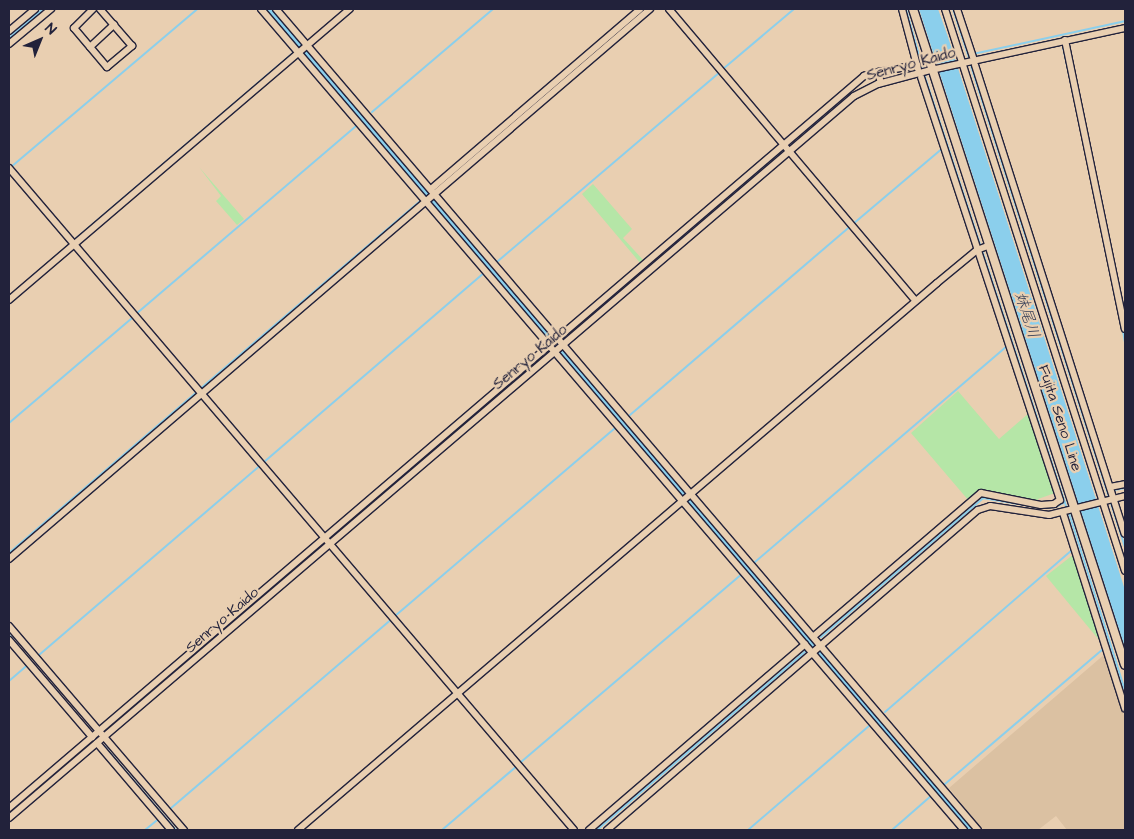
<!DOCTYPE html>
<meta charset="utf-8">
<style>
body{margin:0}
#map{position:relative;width:1134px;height:839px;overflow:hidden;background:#e9cfb1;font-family:"Architects Daughter","Klee One",sans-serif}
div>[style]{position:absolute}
.built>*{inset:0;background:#dbc1a2}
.green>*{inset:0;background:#b5e6a7}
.water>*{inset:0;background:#8bcfec}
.stream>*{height:2px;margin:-1px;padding:0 1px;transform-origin:1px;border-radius:1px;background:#8bcfec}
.river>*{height:10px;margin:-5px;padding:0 5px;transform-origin:5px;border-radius:5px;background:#8bcfec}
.roads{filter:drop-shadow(1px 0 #22223b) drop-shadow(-1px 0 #22223b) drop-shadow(0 1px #22223b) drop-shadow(0 -1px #22223b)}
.minor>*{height:6px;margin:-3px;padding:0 3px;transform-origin:3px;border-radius:3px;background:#e9cfb1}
.major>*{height:8px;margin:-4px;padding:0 4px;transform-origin:4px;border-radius:4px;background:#e9cfb1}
span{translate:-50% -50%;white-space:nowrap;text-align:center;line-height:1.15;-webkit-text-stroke:4.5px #e9cfb1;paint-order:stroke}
.street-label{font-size:15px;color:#22223b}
.water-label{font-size:16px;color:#323c56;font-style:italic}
.frame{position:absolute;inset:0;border:10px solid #22223b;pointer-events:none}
.north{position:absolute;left:15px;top:15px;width:50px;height:50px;-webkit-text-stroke:4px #e9cfb1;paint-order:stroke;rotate:44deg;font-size:14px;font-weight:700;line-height:20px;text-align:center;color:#22223b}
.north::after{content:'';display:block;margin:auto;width:18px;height:22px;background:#22223b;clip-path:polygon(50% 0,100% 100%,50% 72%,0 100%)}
</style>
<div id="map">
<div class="built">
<div style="clip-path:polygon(1106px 653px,1125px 719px,1125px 830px,1067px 830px,1056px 816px,1038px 830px,982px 830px,949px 788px)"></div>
</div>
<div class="green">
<div style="clip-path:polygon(199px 167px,244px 219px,237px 225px,216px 201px,221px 196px)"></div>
<div style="clip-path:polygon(593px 184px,632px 229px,623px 238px,644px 261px,641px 264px,582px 194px)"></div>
<div style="clip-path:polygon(958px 391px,999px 439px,1029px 413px,1058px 492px,1038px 499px,1039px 503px,983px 491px,969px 501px,911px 433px)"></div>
<div style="clip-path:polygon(1074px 554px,1104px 646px,1046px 576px)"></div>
</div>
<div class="water">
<div style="clip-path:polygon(919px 9px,938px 9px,948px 37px,1125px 590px,1125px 648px)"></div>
</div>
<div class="stream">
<div style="left:906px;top:9px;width:71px;rotate:74.4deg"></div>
<div style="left:925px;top:77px;width:454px;rotate:71.8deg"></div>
<div style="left:953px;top:9px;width:52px;rotate:71.9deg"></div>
<div style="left:9px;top:38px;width:45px;rotate:-40.5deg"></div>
<div style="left:1063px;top:47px;width:55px;rotate:77.5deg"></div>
<div style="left:973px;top:54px;width:156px;rotate:-12.2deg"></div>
<div style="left:971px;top:66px;width:505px;rotate:72.25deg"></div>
<div style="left:723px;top:69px;width:93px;rotate:-40.2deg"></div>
<div style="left:372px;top:112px;width:159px;rotate:-40.4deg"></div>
<div style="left:788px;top:145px;width:40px;rotate:-40deg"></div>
<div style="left:11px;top:167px;width:244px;rotate:-40.3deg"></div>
<div style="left:853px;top:224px;width:118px;rotate:-40.2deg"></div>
<div style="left:73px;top:241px;width:291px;rotate:-40.5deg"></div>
<div style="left:498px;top:261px;width:290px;rotate:-40.4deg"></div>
<div style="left:30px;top:278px;width:52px;rotate:-40.4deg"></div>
<div style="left:611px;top:296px;width:228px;rotate:-40.4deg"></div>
<div style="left:136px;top:314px;width:291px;rotate:-40.5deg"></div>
<div style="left:1123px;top:331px;width:11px;rotate:80deg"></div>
<div style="left:504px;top:388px;width:48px;rotate:-40deg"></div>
<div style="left:200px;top:389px;width:291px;rotate:-40.5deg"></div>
<div style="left:630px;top:415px;width:289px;rotate:-40.6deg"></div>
<div style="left:9px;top:423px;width:163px;rotate:-40.5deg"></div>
<div style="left:264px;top:462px;width:290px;rotate:-40.7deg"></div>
<div style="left:1114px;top:490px;width:11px;rotate:-10deg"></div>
<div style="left:1069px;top:513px;width:187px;rotate:72.5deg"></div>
<div style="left:9px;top:553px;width:248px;rotate:-40.6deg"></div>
<div style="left:755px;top:562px;width:332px;rotate:-40.6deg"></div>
<div style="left:395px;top:616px;width:291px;rotate:-40.5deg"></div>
<div style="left:9px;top:635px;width:17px;rotate:50deg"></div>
<div style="left:821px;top:637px;width:213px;rotate:-40.6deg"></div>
<div style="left:983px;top:498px;width:60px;rotate:9.6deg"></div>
<div style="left:1042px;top:508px;width:14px;rotate:-4deg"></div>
<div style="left:1056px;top:507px;width:10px;rotate:-29deg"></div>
<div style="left:39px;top:655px;width:292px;rotate:-40.6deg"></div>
<div style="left:9px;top:681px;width:23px;rotate:-41deg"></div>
<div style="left:885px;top:712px;width:247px;rotate:-40.9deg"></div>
<div style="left:104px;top:746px;width:111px;rotate:49.4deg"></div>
<div style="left:521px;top:762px;width:290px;rotate:-40.4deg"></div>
<div style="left:945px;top:784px;width:209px;rotate:-40.5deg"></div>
<div style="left:170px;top:809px;width:292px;rotate:-40.6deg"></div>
<div style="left:145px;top:830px;width:19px;rotate:-39deg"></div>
<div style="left:442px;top:830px;width:99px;rotate:-40.5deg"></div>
<div style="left:597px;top:830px;width:277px;rotate:-40.6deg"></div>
<div style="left:748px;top:830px;width:161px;rotate:-40.7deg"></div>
<div style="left:892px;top:830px;width:52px;rotate:-41.1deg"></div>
</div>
<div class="river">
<div style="left:267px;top:9px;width:431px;rotate:49.3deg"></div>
<div style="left:564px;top:354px;width:626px;rotate:49.54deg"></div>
</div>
<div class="roads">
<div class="minor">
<div style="left:93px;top:9px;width:27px;rotate:135deg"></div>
<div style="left:74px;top:28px;width:51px;rotate:49.8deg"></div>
<div style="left:107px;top:67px;width:33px;rotate:-40deg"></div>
<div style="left:132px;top:46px;width:49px;rotate:-130.9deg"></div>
<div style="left:261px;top:9px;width:1081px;rotate:49.43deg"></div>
<div style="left:276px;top:9px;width:1080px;rotate:49.47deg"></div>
<div style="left:669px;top:9px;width:382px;rotate:49.8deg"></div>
<div style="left:902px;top:9px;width:62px;rotate:75.1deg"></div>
<div style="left:945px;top:9px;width:590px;rotate:72.24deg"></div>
<div style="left:957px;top:9px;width:51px;rotate:71.6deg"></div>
<div style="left:9px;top:31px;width:34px;rotate:-40deg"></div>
<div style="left:1065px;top:40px;width:295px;rotate:78.3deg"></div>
<div style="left:9px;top:44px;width:55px;rotate:-39.8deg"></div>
<div style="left:90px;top:47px;width:33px;rotate:-43deg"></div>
<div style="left:975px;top:65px;width:492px;rotate:72.3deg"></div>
<div style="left:878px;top:72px;width:40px;rotate:-10deg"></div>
<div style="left:9px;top:168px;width:870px;rotate:49.52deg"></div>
<div style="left:431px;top:189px;width:276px;rotate:-40.7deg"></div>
<div style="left:9px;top:300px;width:448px;rotate:-40.5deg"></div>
<div style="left:1110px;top:487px;width:15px;rotate:-11deg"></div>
<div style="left:1063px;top:513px;width:205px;rotate:72.4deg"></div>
<div style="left:9px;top:559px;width:845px;rotate:-40.63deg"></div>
<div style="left:9px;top:626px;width:269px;rotate:49.4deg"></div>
<div style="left:814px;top:636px;width:220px;rotate:-40.6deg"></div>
<div style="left:981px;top:493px;width:61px;rotate:11.3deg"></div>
<div style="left:1041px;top:505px;width:13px;rotate:-4deg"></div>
<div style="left:1054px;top:504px;width:7px;rotate:-34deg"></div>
<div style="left:1060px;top:500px;width:445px;rotate:-108.2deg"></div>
<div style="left:9px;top:640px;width:128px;rotate:49.4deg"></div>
<div style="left:97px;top:743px;width:114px;rotate:49.6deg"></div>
<div style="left:9px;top:808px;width:1126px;rotate:-40.57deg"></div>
<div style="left:864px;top:76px;width:15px;rotate:-16deg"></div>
<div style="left:878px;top:72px;width:11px;rotate:75deg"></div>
<div style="left:9px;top:818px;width:1111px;rotate:-40.51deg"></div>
<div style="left:854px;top:96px;width:27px;rotate:-27deg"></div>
<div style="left:878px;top:84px;width:55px;rotate:-14.8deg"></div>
<div style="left:931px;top:70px;width:198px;rotate:-12.2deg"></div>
<div style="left:298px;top:830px;width:841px;rotate:-40.56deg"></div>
<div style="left:937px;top:283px;width:52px;rotate:-39.5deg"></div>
<div style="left:977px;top:250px;width:14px;rotate:-21deg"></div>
<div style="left:589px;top:830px;width:285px;rotate:-40.7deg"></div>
<div style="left:607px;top:830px;width:490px;rotate:-40.8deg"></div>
<div style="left:978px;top:510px;width:13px;rotate:-18deg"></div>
<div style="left:990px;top:506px;width:60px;rotate:8.7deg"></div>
<div style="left:1049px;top:515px;width:78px;rotate:-14deg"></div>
</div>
<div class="major">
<div style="left:913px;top:9px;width:689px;rotate:72.09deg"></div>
</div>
</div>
<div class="street-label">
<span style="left:911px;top:64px;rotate:-15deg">Senryo Kaido</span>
<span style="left:530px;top:357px;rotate:-40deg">Senryo Kaido</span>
<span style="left:1060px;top:418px;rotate:72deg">Fujita Seno Line</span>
<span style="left:222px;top:620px;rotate:-41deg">Senryo Kaido</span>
</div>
<div class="water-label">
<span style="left:1027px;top:315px;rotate:72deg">妹尾川</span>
</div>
<div class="frame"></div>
<div class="north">N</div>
</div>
